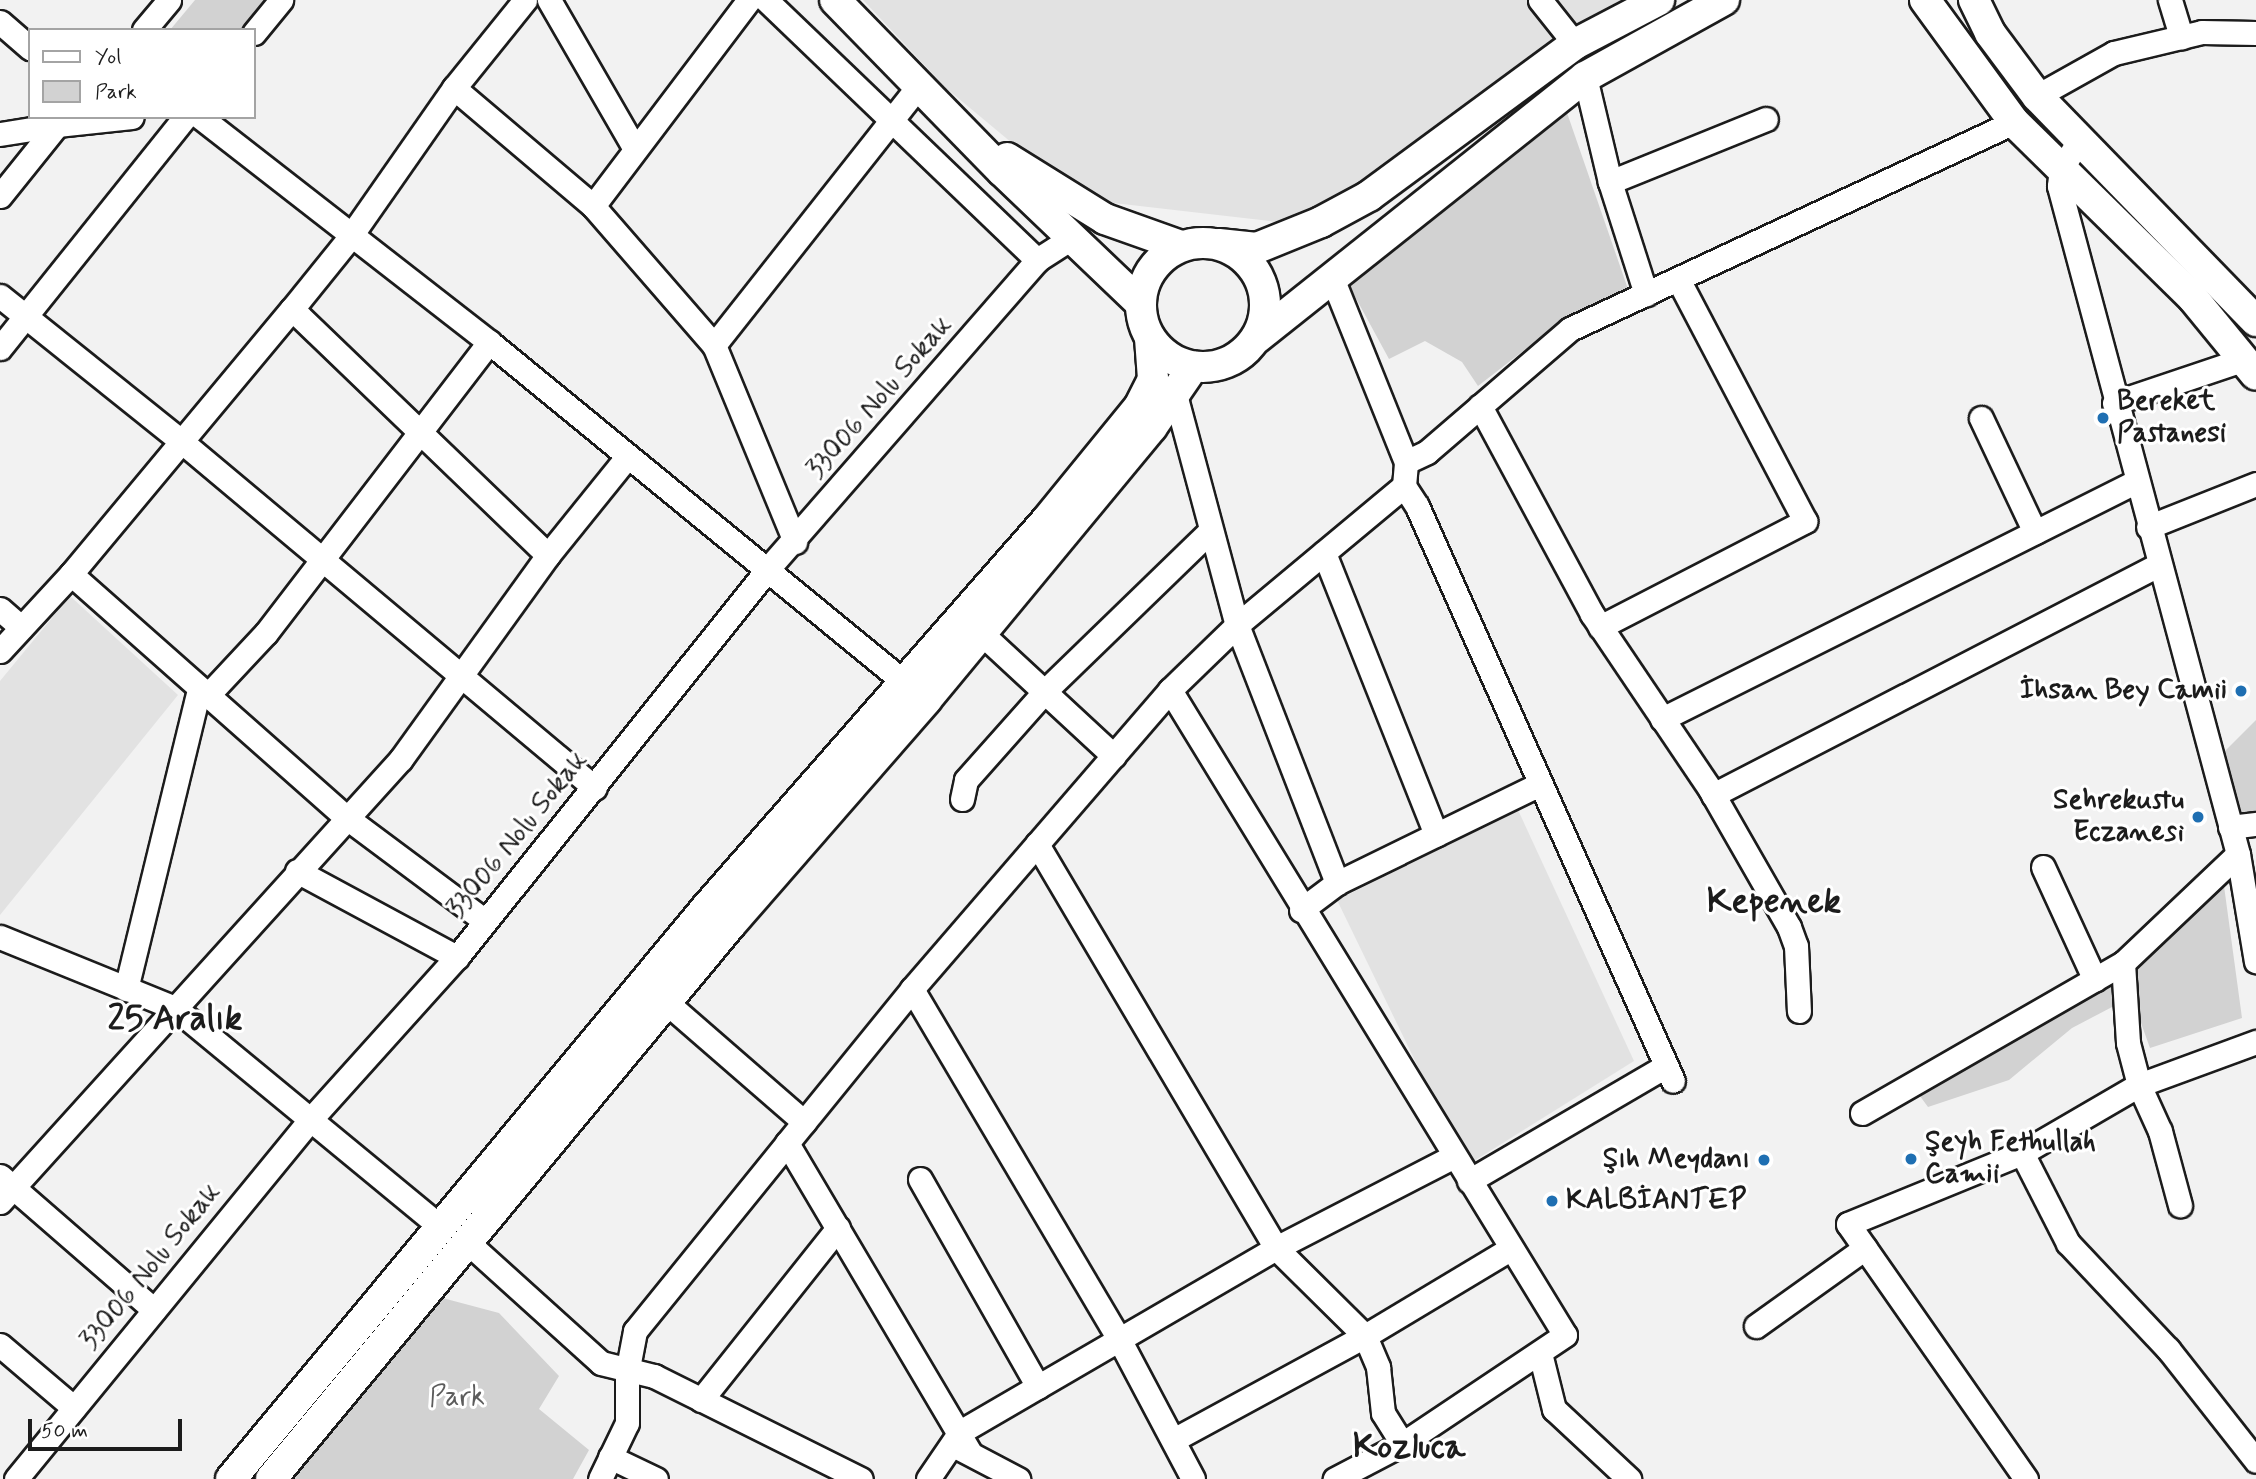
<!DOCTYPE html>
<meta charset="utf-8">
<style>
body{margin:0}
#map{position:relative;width:2256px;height:1479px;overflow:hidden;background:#f2f2f2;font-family:Mynerve,sans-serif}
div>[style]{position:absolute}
.built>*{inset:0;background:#e2e2e2}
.green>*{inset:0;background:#d2d2d2}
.major-tunnel>*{height:30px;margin-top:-15px;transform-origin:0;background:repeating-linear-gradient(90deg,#d2d2d2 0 30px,transparent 0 45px)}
.roads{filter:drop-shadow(2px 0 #1c1c1c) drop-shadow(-2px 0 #1c1c1c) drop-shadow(0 2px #1c1c1c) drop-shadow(0 -2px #1c1c1c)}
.minor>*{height:23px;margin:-11.5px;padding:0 11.5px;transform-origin:11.5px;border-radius:11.5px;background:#fff}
.major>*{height:30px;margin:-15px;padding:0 15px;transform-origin:15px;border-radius:15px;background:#fff}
.major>.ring{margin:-15px;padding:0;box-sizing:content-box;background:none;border:30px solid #fff;border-radius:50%}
.dots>*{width:19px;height:19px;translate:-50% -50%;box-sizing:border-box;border:4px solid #fff;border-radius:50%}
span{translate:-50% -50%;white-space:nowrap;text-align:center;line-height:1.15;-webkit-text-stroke:6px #fff;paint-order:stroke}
.street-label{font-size:28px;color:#1c1c1c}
.poi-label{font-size:28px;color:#1c1c1c;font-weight:700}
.left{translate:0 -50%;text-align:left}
.right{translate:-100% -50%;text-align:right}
.park-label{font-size:28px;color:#5c5c5c}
.district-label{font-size:35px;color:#1c1c1c;font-weight:700}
.legend{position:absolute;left:28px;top:28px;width:228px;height:91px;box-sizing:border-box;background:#fff;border:2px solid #a4a4a4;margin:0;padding:9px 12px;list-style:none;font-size:21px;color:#1c1c1c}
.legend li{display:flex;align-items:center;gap:14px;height:35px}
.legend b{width:35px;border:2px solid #a4a4a4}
.scale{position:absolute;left:28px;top:1419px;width:154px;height:32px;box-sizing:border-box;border:4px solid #1c1c1c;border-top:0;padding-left:9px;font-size:21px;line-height:24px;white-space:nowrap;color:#1c1c1c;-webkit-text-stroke:5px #fff;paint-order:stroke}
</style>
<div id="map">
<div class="built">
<div style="clip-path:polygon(863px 0,1640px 0,1312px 226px,1079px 199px,946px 88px)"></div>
<div style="clip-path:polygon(70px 596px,178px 695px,0 915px,0 681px)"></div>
<div style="clip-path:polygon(1518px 810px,1634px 1061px,1474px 1161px,1421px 1073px,1337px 900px)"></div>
</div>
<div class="green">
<div style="clip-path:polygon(195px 0,266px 0,242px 30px,170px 30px)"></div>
<div style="clip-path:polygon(1565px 107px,1629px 292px,1562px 321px,1478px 386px,1462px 362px,1425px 341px,1389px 359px,1346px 280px)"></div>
<div style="clip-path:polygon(2256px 720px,2256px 812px,2240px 816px,2216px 760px)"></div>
<div style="clip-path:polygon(2224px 886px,2242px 1018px,2150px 1048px,2136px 1009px,2114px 1006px,2072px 1028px,2009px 1080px,1928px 1107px,1917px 1092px,2139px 964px)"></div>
<div style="clip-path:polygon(435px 1296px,499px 1313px,559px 1376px,539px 1409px,589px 1450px,573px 1479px,285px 1479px)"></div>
</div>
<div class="major-tunnel">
<div style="left:1985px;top:61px;width:79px;rotate:49.6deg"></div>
<div style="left:2036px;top:121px;width:134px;rotate:45.3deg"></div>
</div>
<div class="roads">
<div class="minor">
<div style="left:549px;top:0;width:172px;rotate:60deg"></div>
<div style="left:766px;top:0;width:376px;rotate:43.8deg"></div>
<div style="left:1540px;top:0;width:56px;rotate:51.5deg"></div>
<div style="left:2170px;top:0;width:39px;rotate:73deg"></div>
<div style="left:0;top:22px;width:40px;rotate:41deg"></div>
<div style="left:144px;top:30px;width:39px;rotate:-50deg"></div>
<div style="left:254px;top:33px;width:43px;rotate:-50.7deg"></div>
<div style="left:1585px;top:77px;width:108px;rotate:76.6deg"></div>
<div style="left:1610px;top:182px;width:118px;rotate:72.2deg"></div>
<div style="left:454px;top:88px;width:182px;rotate:40.3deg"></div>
<div style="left:593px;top:206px;width:184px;rotate:49deg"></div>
<div style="left:714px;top:345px;width:213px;rotate:67.6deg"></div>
<div style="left:2037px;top:96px;width:88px;rotate:-29.2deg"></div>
<div style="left:2114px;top:53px;width:90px;rotate:-13.4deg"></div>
<div style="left:2202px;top:32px;width:54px;rotate:1.1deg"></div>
<div style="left:200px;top:117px;width:366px;rotate:37.9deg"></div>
<div style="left:489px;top:342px;width:536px;rotate:39.33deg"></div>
<div style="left:0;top:134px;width:58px;rotate:-9deg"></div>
<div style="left:2080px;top:139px;width:36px;rotate:122deg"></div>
<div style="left:2061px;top:169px;width:17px;rotate:97deg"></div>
<div style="left:2059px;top:186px;width:692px;rotate:75deg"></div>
<div style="left:2238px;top:854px;width:109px;rotate:80.5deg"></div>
<div style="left:1610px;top:182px;width:168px;rotate:-22deg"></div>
<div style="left:0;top:196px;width:91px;rotate:-51.2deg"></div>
<div style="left:57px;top:125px;width:75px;rotate:-6.1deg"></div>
<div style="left:593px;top:206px;width:258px;rotate:-52.9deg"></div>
<div style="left:0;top:296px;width:232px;rotate:38.7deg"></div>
<div style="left:181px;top:441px;width:540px;rotate:39.97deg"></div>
<div style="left:292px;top:309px;width:355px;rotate:43.9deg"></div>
<div style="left:714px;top:345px;width:331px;rotate:-51.7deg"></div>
<div style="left:0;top:348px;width:296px;rotate:-51.3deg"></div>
<div style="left:1176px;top:398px;width:235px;rotate:75deg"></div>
<div style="left:1237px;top:625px;width:277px;rotate:68.8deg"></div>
<div style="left:2114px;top:403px;width:138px;rotate:-18.6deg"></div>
<div style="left:1480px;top:406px;width:236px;rotate:61.7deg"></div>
<div style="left:1592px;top:614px;width:211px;rotate:56deg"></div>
<div style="left:1710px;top:789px;width:159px;rotate:60.2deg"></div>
<div style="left:1789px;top:927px;width:20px;rotate:70deg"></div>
<div style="left:1796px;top:946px;width:65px;rotate:87.4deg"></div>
<div style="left:1981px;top:418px;width:126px;rotate:64.7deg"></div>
<div style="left:1406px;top:462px;width:23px;rotate:-25deg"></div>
<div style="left:1427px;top:452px;width:189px;rotate:-40.7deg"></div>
<div style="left:1570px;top:329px;width:490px;rotate:-25deg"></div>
<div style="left:1404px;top:486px;width:24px;rotate:57deg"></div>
<div style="left:1417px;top:506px;width:629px;rotate:66deg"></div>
<div style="left:2148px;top:527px;width:116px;rotate:-21.7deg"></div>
<div style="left:1324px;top:553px;width:303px;rotate:68.3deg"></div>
<div style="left:71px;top:574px;width:368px;rotate:41.5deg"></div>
<div style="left:347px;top:818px;width:171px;rotate:36.7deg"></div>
<div style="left:0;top:609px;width:28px;rotate:41deg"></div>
<div style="left:1600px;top:627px;width:231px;rotate:-27.3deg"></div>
<div style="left:1805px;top:521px;width:273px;rotate:-117.7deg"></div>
<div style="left:981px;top:633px;width:181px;rotate:42.8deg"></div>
<div style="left:0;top:651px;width:105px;rotate:-47.3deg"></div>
<div style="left:71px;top:574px;width:345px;rotate:-50.2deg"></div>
<div style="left:292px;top:309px;width:92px;rotate:-51.1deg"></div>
<div style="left:350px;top:237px;width:182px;rotate:-55.1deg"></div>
<div style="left:454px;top:88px;width:113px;rotate:-51.1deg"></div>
<div style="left:1170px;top:690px;width:756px;rotate:58.52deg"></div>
<div style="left:1565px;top:1335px;width:196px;rotate:146.2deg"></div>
<div style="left:1402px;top:1444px;width:76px;rotate:152.4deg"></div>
<div style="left:207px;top:696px;width:86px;rotate:-46.9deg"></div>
<div style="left:266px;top:633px;width:367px;rotate:-52.5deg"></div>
<div style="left:1662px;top:719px;width:529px;rotate:-26.61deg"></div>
<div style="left:1713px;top:795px;width:501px;rotate:-27.33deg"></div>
<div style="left:962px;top:799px;width:19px;rotate:-78deg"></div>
<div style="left:966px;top:780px;width:120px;rotate:-48.4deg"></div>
<div style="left:1046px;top:690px;width:228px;rotate:-44.1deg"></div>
<div style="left:2230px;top:827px;width:26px;rotate:-7deg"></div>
<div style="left:1037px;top:844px;width:469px;rotate:59.4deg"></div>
<div style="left:1276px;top:1248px;width:125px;rotate:44.7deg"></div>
<div style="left:1365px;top:1336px;width:34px;rotate:67deg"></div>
<div style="left:1378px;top:1367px;width:46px;rotate:83.8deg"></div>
<div style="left:1383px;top:1413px;width:36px;rotate:58deg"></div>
<div style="left:2043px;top:867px;width:124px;rotate:65.3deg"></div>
<div style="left:297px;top:871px;width:182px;rotate:28.3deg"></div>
<div style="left:1301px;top:910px;width:45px;rotate:-36.9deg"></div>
<div style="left:1337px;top:883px;width:226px;rotate:-26deg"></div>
<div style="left:0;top:937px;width:189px;rotate:22.1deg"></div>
<div style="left:175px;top:1008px;width:342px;rotate:39.5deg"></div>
<div style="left:2123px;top:963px;width:80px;rotate:86.4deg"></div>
<div style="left:2128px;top:1043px;width:43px;rotate:75.3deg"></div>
<div style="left:2139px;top:1085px;width:51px;rotate:65.5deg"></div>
<div style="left:2160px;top:1131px;width:77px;rotate:74.9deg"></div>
<div style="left:126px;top:989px;width:308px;rotate:-76.3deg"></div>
<div style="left:912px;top:989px;width:407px;rotate:59.4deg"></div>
<div style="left:1119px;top:1339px;width:158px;rotate:62.1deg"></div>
<div style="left:666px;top:1002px;width:183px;rotate:41deg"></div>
<div style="left:1862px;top:1113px;width:301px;rotate:-29.9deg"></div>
<div style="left:2123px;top:963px;width:158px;rotate:-43.5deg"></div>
<div style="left:787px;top:1143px;width:360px;rotate:59.4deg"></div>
<div style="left:2022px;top:1153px;width:101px;rotate:62.9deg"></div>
<div style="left:2068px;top:1243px;width:146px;rotate:46.7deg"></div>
<div style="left:2168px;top:1349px;width:142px;rotate:51.8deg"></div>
<div style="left:0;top:1176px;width:204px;rotate:41deg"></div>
<div style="left:920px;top:1179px;width:239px;rotate:60.4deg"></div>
<div style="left:1469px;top:1181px;width:228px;rotate:-30.3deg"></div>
<div style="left:0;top:1202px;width:598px;rotate:-47.85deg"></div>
<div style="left:401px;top:759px;width:251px;rotate:-54.2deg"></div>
<div style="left:548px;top:555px;width:126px;rotate:-51.1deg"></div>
<div style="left:466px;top:1241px;width:182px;rotate:42.1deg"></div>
<div style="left:601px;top:1363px;width:55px;rotate:13.8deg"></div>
<div style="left:654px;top:1376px;width:231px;rotate:26.5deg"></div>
<div style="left:1756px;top:1326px;width:134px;rotate:-35.6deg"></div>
<div style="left:0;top:1345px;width:97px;rotate:40.4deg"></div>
<div style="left:1540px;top:1353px;width:58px;rotate:76deg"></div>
<div style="left:1554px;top:1409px;width:103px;rotate:43deg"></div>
<div style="left:701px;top:1400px;width:220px;rotate:-51.5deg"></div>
<div style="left:1175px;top:1439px;width:216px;rotate:-28.5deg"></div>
<div style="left:1365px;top:1336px;width:169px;rotate:-31deg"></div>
<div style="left:959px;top:1448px;width:67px;rotate:27.7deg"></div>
<div style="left:610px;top:1457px;width:51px;rotate:25.6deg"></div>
<div style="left:16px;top:1479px;width:464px;rotate:-50.7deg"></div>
<div style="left:310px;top:1120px;width:219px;rotate:-48deg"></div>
<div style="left:457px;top:957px;width:494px;rotate:-51.3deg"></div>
<div style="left:766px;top:571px;width:413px;rotate:-48.9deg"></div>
<div style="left:1037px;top:260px;width:43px;rotate:-32.6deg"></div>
<div style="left:600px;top:1479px;width:62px;rotate:-64.3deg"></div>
<div style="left:627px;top:1423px;width:50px;rotate:-90deg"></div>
<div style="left:627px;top:1373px;width:43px;rotate:-79.2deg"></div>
<div style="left:635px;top:1331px;width:242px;rotate:-51deg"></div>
<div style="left:787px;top:1143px;width:198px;rotate:-50.9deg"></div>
<div style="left:912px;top:989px;width:395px;rotate:-49.2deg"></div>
<div style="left:1170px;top:690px;width:93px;rotate:-44.1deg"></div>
<div style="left:1237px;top:625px;width:217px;rotate:-39.8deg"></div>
<div style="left:1404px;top:486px;width:24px;rotate:-85deg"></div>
<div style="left:1406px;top:462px;width:201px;rotate:-111.9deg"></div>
<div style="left:928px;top:1479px;width:57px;rotate:-55.8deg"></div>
<div style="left:960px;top:1432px;width:366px;rotate:-30.2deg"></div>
<div style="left:1276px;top:1248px;width:200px;rotate:-27.3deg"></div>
<div style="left:2026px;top:1479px;width:311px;rotate:-124.9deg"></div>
<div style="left:1848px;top:1224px;width:188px;rotate:-22.2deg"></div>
<div style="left:2022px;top:1153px;width:135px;rotate:-30.2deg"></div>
<div style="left:2139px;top:1085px;width:125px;rotate:-20.2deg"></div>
</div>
<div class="major">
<div style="left:835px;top:0;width:239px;rotate:45.7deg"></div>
<div style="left:1002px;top:171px;width:191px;rotate:43.7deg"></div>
<div style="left:1925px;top:0;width:151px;rotate:53.9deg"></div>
<div style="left:2014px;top:122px;width:251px;rotate:44.5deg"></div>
<div style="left:2193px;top:298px;width:99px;rotate:50.7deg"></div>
<div style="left:1974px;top:0;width:37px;rotate:64deg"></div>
<div style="left:1990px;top:33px;width:79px;rotate:53.3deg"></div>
<div style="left:2037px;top:96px;width:314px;rotate:45.8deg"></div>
<div style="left:1007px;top:158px;width:115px;rotate:31.9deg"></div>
<div style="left:1105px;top:219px;width:81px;rotate:19.6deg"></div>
<div class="ring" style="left:1141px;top:243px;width:94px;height:94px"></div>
<div style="left:1219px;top:244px;width:38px;rotate:6deg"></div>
<div style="left:1257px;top:248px;width:69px;rotate:-22.1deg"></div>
<div style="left:1321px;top:222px;width:55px;rotate:-28.4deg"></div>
<div style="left:1369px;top:196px;width:256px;rotate:-36.4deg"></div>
<div style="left:1575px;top:44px;width:95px;rotate:-27.6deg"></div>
<div style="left:1257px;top:338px;width:419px;rotate:-38.5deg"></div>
<div style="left:1585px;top:77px;width:159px;rotate:-29deg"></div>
<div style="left:231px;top:1479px;width:744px;rotate:-50.23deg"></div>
<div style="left:707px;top:907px;width:514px;rotate:-48.71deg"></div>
<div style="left:1046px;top:521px;width:147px;rotate:-50.8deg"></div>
<div style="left:1139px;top:407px;width:31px;rotate:-63deg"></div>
<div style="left:1153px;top:379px;width:41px;rotate:-94.2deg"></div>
<div style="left:271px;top:1479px;width:721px;rotate:-50.35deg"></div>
<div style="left:731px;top:924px;width:298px;rotate:-48.9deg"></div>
<div style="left:927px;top:699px;width:353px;rotate:-50.4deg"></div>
<div style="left:1152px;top:427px;width:73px;rotate:-55.7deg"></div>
</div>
</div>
<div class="dots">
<div style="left:2103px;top:418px;background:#1f6fb2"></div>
<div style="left:2241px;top:691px;background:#1f6fb2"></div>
<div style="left:2198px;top:817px;background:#1f6fb2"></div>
<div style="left:1911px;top:1159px;background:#1f6fb2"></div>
<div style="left:1764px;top:1160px;background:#1f6fb2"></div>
<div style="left:1552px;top:1201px;background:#1f6fb2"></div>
</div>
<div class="street-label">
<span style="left:880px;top:398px;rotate:-49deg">33006 Nolu Sokak</span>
<span style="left:518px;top:835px;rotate:-51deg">33006 Nolu Sokak</span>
<span style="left:151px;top:1267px;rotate:-51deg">33006 Nolu Sokak</span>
</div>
<div class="poi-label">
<span class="left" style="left:2117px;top:418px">Bereket<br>Pastanesi</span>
<span class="right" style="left:2227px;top:691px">İhsan Bey Camii</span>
<span class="right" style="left:2184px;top:817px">Sehrekustu<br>Eczanesi</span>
<span class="left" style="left:1925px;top:1159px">Şeyh Fethullah<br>Camii</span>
<span class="right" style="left:1750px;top:1160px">Şıh Meydanı</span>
<span class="left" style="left:1566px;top:1201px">KALBİANTEP</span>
</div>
<div class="park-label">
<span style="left:457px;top:1398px">Park</span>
</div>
<div class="district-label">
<span style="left:1774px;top:902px">Kepenek</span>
<span style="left:175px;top:1019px">25 Aralık</span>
<span style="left:1409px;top:1447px">Kozluca</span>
</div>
<ul class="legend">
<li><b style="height:9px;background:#fff"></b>Yol</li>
<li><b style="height:19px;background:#d2d2d2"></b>Park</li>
</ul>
<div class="scale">50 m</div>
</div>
